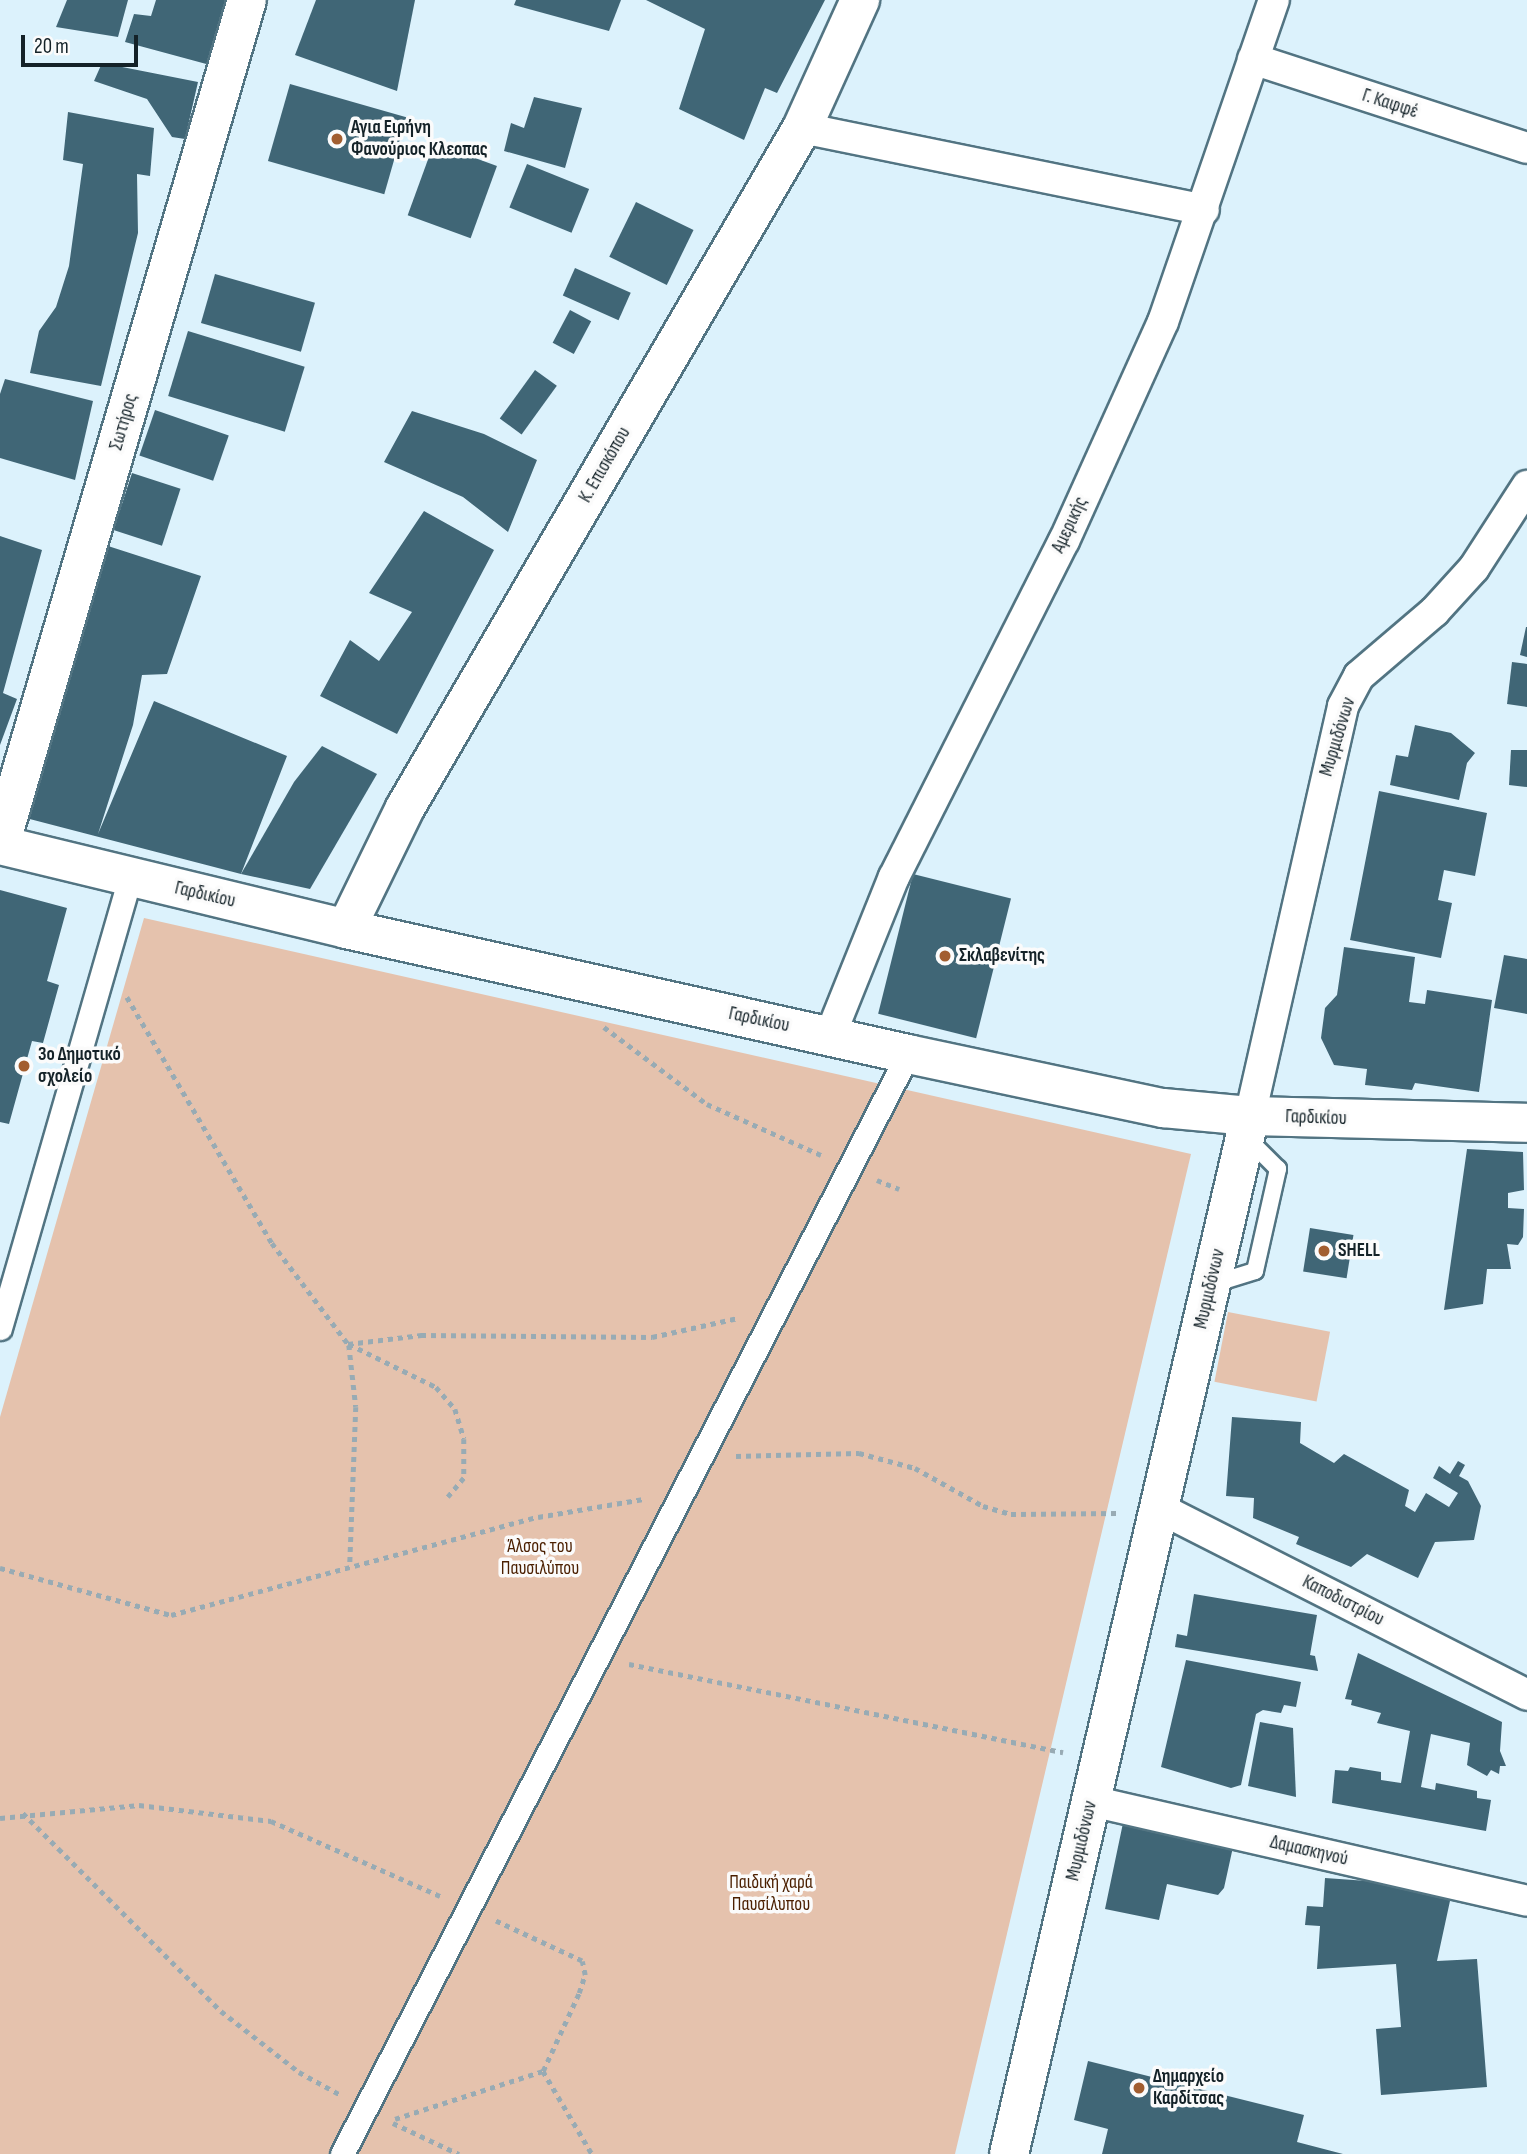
<!DOCTYPE html>
<meta charset="utf-8">
<style>
body{margin:0}
#map{position:relative;width:1527px;height:2154px;overflow:hidden;background:#dcf2fc;font-family:"Sofia Sans Condensed",sans-serif}
div>[style]{position:absolute}
.green>*{inset:0;background:#e5c2ad;transform-origin:0 0}
.building>*{inset:0;background:#406676;transform-origin:0 0}
.path>*{height:4.5px;margin-top:-2.25px;transform-origin:0;background:repeating-linear-gradient(90deg,#98abb4 0 5px,transparent 0 10px)}
.roads{filter:drop-shadow(2px 0 #527482) drop-shadow(-2px 0 #527482) drop-shadow(0 2px #527482) drop-shadow(0 -2px #527482)}
.service>*{height:16px;margin:-8px;padding:0 8px;transform-origin:8px;border-radius:8px;background:#fff}
.pedestrian>*{height:23px;margin:-11.5px;padding:0 11.5px;transform-origin:11.5px;border-radius:11.5px;background:#fff}
.minor>*{height:30px;margin:-15px;padding:0 15px;transform-origin:15px;border-radius:15px;background:#fff}
.tertiary>*{height:38px;margin:-19px;padding:0 19px;transform-origin:19px;border-radius:19px;background:#fff}
.secondary>*{height:38px;margin:-19px;padding:0 19px;transform-origin:19px;border-radius:19px;background:#fff}
.dots>*{width:19px;height:19px;translate:-50% -50%;box-sizing:border-box;border:4px solid #fbfbfb;border-radius:50%}
span{translate:-50% -50%;white-space:nowrap;text-align:center;line-height:1.15;-webkit-text-stroke:7px #fbfbfb;paint-order:stroke}
.street-label{font-size:19px;color:#142228}
.poi-label{font-size:19px;color:#142228;font-weight:700}
.left{translate:0 -50%;text-align:left}
.park-label{font-size:19px;color:#4b1f00}
.scale{position:absolute;left:21px;top:35px;width:117px;height:32px;box-sizing:border-box;border:4px solid #142228;border-top:0;padding-left:9px;font-size:21px;line-height:24px;white-space:nowrap;color:#142228;-webkit-text-stroke:5px #fbfbfb;paint-order:stroke}
</style>
<div id="map">
<div class="green">
<div style="clip-path:polygon(144px 918px,1191px 1154px,955px 2154px,0 2154px,0 1417px)"></div>
<div style="left:1228px;top:1312px;width:104px;height:71px;rotate:11deg"></div>
</div>
<div class="building">
<div style="clip-path:polygon(67px 0,128px 0,118px 37px,56px 27px)"></div>
<div style="clip-path:polygon(156px 0,227px 0,210px 65px,125px 42px,134px 14px,151px 16px)"></div>
<div style="clip-path:polygon(316px 0,415px 0,397px 91px,295px 55px)"></div>
<div style="clip-path:polygon(516px 0,621px 0,609px 31px,514px 5px)"></div>
<div style="clip-path:polygon(646px 0,825px 0,777px 93px,765px 88px,744px 140px,679px 109px,705px 29px)"></div>
<div style="clip-path:polygon(102px 63px,198px 82px,185px 139px,172px 137px,147px 99px,94px 81px)"></div>
<div style="left:290px;top:84px;width:121px;height:80px;rotate:16deg"></div>
<div style="clip-path:polygon(534px 97px,582px 108px,565px 168px,504px 151px,511px 123px,524px 128px)"></div>
<div style="clip-path:polygon(68px 112px,154px 128px,150px 176px,137px 174px,138px 233px,101px 386px,30px 373px,39px 331px,56px 307px,69px 266px,83px 164px,63px 160px)"></div>
<div style="left:434px;top:143px;width:67px;height:77px;rotate:20deg"></div>
<div style="left:527px;top:164px;width:67px;height:47px;rotate:22deg"></div>
<div style="left:636px;top:202px;width:64px;height:61px;rotate:26deg"></div>
<div style="left:575px;top:268px;width:61px;height:30px;rotate:24deg"></div>
<div style="left:215px;top:274px;width:104px;height:51px;rotate:16deg"></div>
<div style="left:570px;top:310px;width:24px;height:37px;rotate:28deg"></div>
<div style="left:188px;top:331px;width:122px;height:68px;rotate:17deg"></div>
<div style="left:535px;top:370px;width:27px;height:60px;rotate:36deg"></div>
<div style="clip-path:polygon(5px 379px,93px 401px,75px 480px,0 458px,0 394px)"></div>
<div style="left:155px;top:410px;width:78px;height:48px;rotate:19deg"></div>
<div style="clip-path:polygon(412px 411px,484px 434px,537px 460px,508px 532px,463px 497px,384px 462px)"></div>
<div style="left:132px;top:473px;width:51px;height:60px;rotate:18deg"></div>
<div style="clip-path:polygon(424px 511px,494px 550px,397px 734px,320px 696px,350px 640px,379px 661px,412px 612px,369px 593px)"></div>
<div style="clip-path:polygon(0 536px,42px 550px,3px 693px,17px 699px,0 745px)"></div>
<div style="clip-path:polygon(108px 546px,201px 576px,167px 674px,142px 675px,133px 725px,98px 834px,154px 701px,287px 756px,241px 874px,22px 817px)"></div>
<div style="clip-path:polygon(1526px 627px,1527px 627px,1527px 657px,1520px 655px)"></div>
<div style="clip-path:polygon(1512px 662px,1527px 664px,1527px 707px,1507px 704px)"></div>
<div style="clip-path:polygon(1415px 725px,1451px 733px,1475px 753px,1467px 763px,1459px 800px,1390px 785px,1396px 755px,1408px 757px)"></div>
<div style="clip-path:polygon(322px 746px,377px 774px,310px 889px,241px 874px,294px 782px)"></div>
<div style="clip-path:polygon(1511px 750px,1527px 750px,1527px 787px,1509px 785px)"></div>
<div style="clip-path:polygon(1379px 791px,1487px 813px,1475px 876px,1444px 870px,1438px 900px,1452px 903px,1441px 958px,1350px 940px)"></div>
<div style="left:913px;top:874px;width:101px;height:144px;rotate:14deg"></div>
<div style="clip-path:polygon(0 890px,67px 908px,47px 981px,59px 985px,43px 1043px,32px 1041px,9px 1124px,0 1122px)"></div>
<div style="clip-path:polygon(1344px 947px,1415px 957px,1409px 1002px,1425px 1004px,1427px 990px,1492px 1000px,1479px 1092px,1415px 1083px,1412px 1090px,1365px 1085px,1367px 1069px,1334px 1065px,1321px 1038px,1325px 1008px,1337px 995px)"></div>
<div style="clip-path:polygon(1504px 955px,1527px 959px,1527px 1014px,1494px 1008px)"></div>
<div style="clip-path:polygon(1467px 1149px,1523px 1152px,1524px 1190px,1508px 1193px,1508px 1208px,1524px 1209px,1523px 1237px,1518px 1245px,1507px 1244px,1511px 1269px,1487px 1269px,1483px 1304px,1444px 1310px)"></div>
<div style="left:1310px;top:1228px;width:44px;height:44px;rotate:9deg"></div>
<div style="clip-path:polygon(1232px 1417px,1301px 1422px,1300px 1443px,1334px 1463px,1344px 1454px,1409px 1490px,1405px 1506px,1415px 1512px,1426px 1493px,1449px 1507px,1458px 1493px,1433px 1478px,1439px 1466px,1450px 1474px,1458px 1461px,1465px 1465px,1459px 1476px,1468px 1481px,1481px 1506px,1474px 1540px,1435px 1542px,1418px 1578px,1367px 1554px,1351px 1567px,1296px 1544px,1299px 1537px,1253px 1518px,1254px 1498px,1226px 1496px)"></div>
<div style="clip-path:polygon(1194px 1594px,1317px 1615px,1310px 1655px,1315px 1656px,1318px 1671px,1175px 1647px,1177px 1634px,1187px 1636px)"></div>
<div style="clip-path:polygon(1358px 1653px,1502px 1722px,1500px 1751px,1506px 1766px,1500px 1766px,1499px 1774px,1491px 1770px,1487px 1776px,1467px 1765px,1470px 1743px,1431px 1734px,1421px 1787px,1435px 1790px,1436px 1783px,1477px 1791px,1477px 1798px,1491px 1800px,1486px 1831px,1332px 1803px,1335px 1770px,1348px 1771px,1350px 1767px,1381px 1772px,1381px 1780px,1401px 1783px,1410px 1731px,1377px 1723px,1381px 1713px,1351px 1705px,1352px 1700px,1345px 1699px)"></div>
<div style="clip-path:polygon(1186px 1660px,1301px 1682px,1296px 1707px,1284px 1705px,1281px 1713px,1263px 1710px,1256px 1714px,1241px 1785px,1231px 1788px,1161px 1767px)"></div>
<div style="clip-path:polygon(1260px 1722px,1293px 1728px,1296px 1797px,1248px 1786px)"></div>
<div style="clip-path:polygon(1123px 1823px,1233px 1847px,1224px 1888px,1218px 1895px,1167px 1884px,1159px 1920px,1105px 1909px)"></div>
<div style="clip-path:polygon(1325px 1878px,1453px 1887px,1437px 1961px,1477px 1959px,1487px 2087px,1381px 2095px,1376px 2029px,1401px 2027px,1396px 1964px,1317px 1969px,1320px 1926px,1305px 1925px,1307px 1906px,1323px 1907px)"></div>
<div style="clip-path:polygon(1088px 2061px,1304px 2115px,1297px 2142px,1343px 2154px,1102px 2154px,1108px 2129px,1074px 2120px)"></div>
</div>
<div class="path">
<div style="left:127px;top:997px;width:286px;rotate:59.5deg"></div>
<div style="left:272px;top:1243px;width:126px;rotate:53deg"></div>
<div style="left:348px;top:1344px;width:74px;rotate:-7deg"></div>
<div style="left:421px;top:1335px;width:231px;rotate:0.5deg"></div>
<div style="left:652px;top:1337px;width:88px;rotate:-12.5deg"></div>
<div style="left:604px;top:1027px;width:129px;rotate:36.8deg"></div>
<div style="left:707px;top:1104px;width:125px;rotate:24.1deg"></div>
<div style="left:877px;top:1180px;width:24px;rotate:22deg"></div>
<div style="left:349px;top:1344px;width:97px;rotate:26.3deg"></div>
<div style="left:436px;top:1387px;width:29px;rotate:49deg"></div>
<div style="left:455px;top:1409px;width:31px;rotate:73deg"></div>
<div style="left:464px;top:1439px;width:39px;rotate:90deg"></div>
<div style="left:464px;top:1478px;width:25px;rotate:130deg"></div>
<div style="left:349px;top:1345px;width:62px;rotate:83.6deg"></div>
<div style="left:356px;top:1407px;width:157px;rotate:92.2deg"></div>
<div style="left:736px;top:1456px;width:123px;rotate:-1.4deg"></div>
<div style="left:859px;top:1453px;width:58px;rotate:15deg"></div>
<div style="left:915px;top:1468px;width:78px;rotate:29.2deg"></div>
<div style="left:983px;top:1506px;width:29px;rotate:16deg"></div>
<div style="left:1011px;top:1514px;width:105px;rotate:-0.5deg"></div>
<div style="left:0;top:1568px;width:177px;rotate:15.4deg"></div>
<div style="left:171px;top:1615px;width:380px;rotate:-15deg"></div>
<div style="left:538px;top:1517px;width:107px;rotate:-9.7deg"></div>
<div style="left:629px;top:1664px;width:443px;rotate:11.5deg"></div>
<div style="left:23px;top:1813px;width:280px;rotate:45deg"></div>
<div style="left:221px;top:2011px;width:99px;rotate:38deg"></div>
<div style="left:299px;top:2072px;width:46px;rotate:28.8deg"></div>
<div style="left:0;top:1818px;width:140px;rotate:-5.3deg"></div>
<div style="left:139px;top:1805px;width:133px;rotate:6.9deg"></div>
<div style="left:271px;top:1821px;width:185px;rotate:23.9deg"></div>
<div style="left:543px;top:2071px;width:96px;rotate:59.4deg"></div>
<div style="left:395px;top:2119px;width:156px;rotate:-18deg"></div>
<div style="left:543px;top:2071px;width:86px;rotate:-65.2deg"></div>
<div style="left:579px;top:1993px;width:19px;rotate:-72deg"></div>
<div style="left:585px;top:1975px;width:14px;rotate:-102deg"></div>
<div style="left:582px;top:1961px;width:95px;rotate:-155.1deg"></div>
<div style="left:393px;top:2123px;width:73px;rotate:25.2deg"></div>
</div>
<div class="roads">
<div class="service">
<div style="left:1213px;top:1284px;width:44px;rotate:-17.2deg"></div>
<div style="left:1255px;top:1271px;width:105px;rotate:-77.3deg"></div>
<div style="left:1278px;top:1169px;width:42px;rotate:-135deg"></div>
</div>
<div class="pedestrian">
<div style="left:0;top:1328px;width:468px;rotate:-73.9deg"></div>
<div style="left:342px;top:2154px;width:1237px;rotate:-62.77deg"></div>
</div>
<div class="minor">
<div style="left:1253px;top:59px;width:288px;rotate:18deg"></div>
<div style="left:802px;top:128px;width:410px;rotate:11.5deg"></div>
<div style="left:830px;top:1036px;width:171px;rotate:-68.1deg"></div>
<div style="left:894px;top:877px;width:377px;rotate:-63.2deg"></div>
<div style="left:1064px;top:541px;width:240px;rotate:-65.7deg"></div>
<div style="left:1163px;top:322px;width:341px;rotate:-71deg"></div>
<div style="left:1250px;top:1116px;width:420px;rotate:-77.2deg"></div>
<div style="left:1343px;top:706px;width:34px;rotate:-62deg"></div>
<div style="left:1359px;top:676px;width:99px;rotate:-40.5deg"></div>
<div style="left:1434px;top:612px;width:59px;rotate:-47.7deg"></div>
<div style="left:1474px;top:568px;width:98px;rotate:-57.1deg"></div>
<div style="left:1159px;top:1508px;width:413px;rotate:26.9deg"></div>
<div style="left:1091px;top:1801px;width:447px;rotate:12.9deg"></div>
</div>
<div class="tertiary">
<div style="left:0;top:845px;width:880px;rotate:-73.71deg"></div>
<div style="left:346px;top:929px;width:135px;rotate:-64deg"></div>
<div style="left:405px;top:808px;width:787px;rotate:-59.72deg"></div>
<div style="left:802px;top:128px;width:141px;rotate:-65.6deg"></div>
<div style="left:1250px;top:1116px;width:277px;rotate:1.4deg"></div>
</div>
<div class="secondary">
<div style="left:0;top:845px;width:356px;rotate:13.6deg"></div>
<div style="left:346px;top:929px;width:576px;rotate:12.54deg"></div>
<div style="left:908px;top:1054px;width:261px;rotate:12deg"></div>
<div style="left:1163px;top:1108px;width:87px;rotate:5.3deg"></div>
<div style="left:1250px;top:1116px;width:1066px;rotate:103.07deg"></div>
</div>
</div>
<div class="dots">
<div style="left:337px;top:139px;background:#a25e30"></div>
<div style="left:945px;top:956px;background:#a25e30"></div>
<div style="left:24px;top:1066px;background:#a25e30"></div>
<div style="left:1324px;top:1251px;background:#a25e30"></div>
<div style="left:1139px;top:2088px;background:#a25e30"></div>
</div>
<div class="street-label">
<span style="left:1390px;top:104px;rotate:18deg">Γ. Καφφέ</span>
<span style="left:124px;top:422px;rotate:-74deg">Σωτήρος</span>
<span style="left:605px;top:465px;rotate:-60deg">Κ. Επισκόπου</span>
<span style="left:1070px;top:525px;rotate:-65deg">Αμερικής</span>
<span style="left:1338px;top:737px;rotate:-73deg">Μυρμιδόνων</span>
<span style="left:205px;top:895px;rotate:13deg">Γαρδικίου</span>
<span style="left:759px;top:1020px;rotate:12deg">Γαρδικίου</span>
<span style="left:1316px;top:1118px;rotate:2deg">Γαρδικίου</span>
<span style="left:1210px;top:1289px;rotate:-77deg">Μυρμιδόνων</span>
<span style="left:1343px;top:1601px;rotate:27deg">Καποδιστρίου</span>
<span style="left:1082px;top:1841px;rotate:-77deg">Μυρμιδόνων</span>
<span style="left:1309px;top:1851px;rotate:13deg">Δαμασκηνού</span>
</div>
<div class="poi-label">
<span class="left" style="left:351px;top:139px">Αγια Ειρήνη<br>Φανούριος Κλεοπας</span>
<span class="left" style="left:959px;top:956px">Σκλαβενίτης</span>
<span class="left" style="left:38px;top:1066px">3ο Δημοτικό<br>σχολείο</span>
<span class="left" style="left:1338px;top:1251px">SHELL</span>
<span class="left" style="left:1153px;top:2088px">Δημαρχείο<br>Καρδίτσας</span>
</div>
<div class="park-label">
<span style="left:540px;top:1558px">Άλσος του<br>Παυσιλύπου</span>
<span style="left:771px;top:1894px">Παιδική χαρά<br>Παυσίλυπου</span>
</div>
<div class="scale">20 m</div>
</div>
